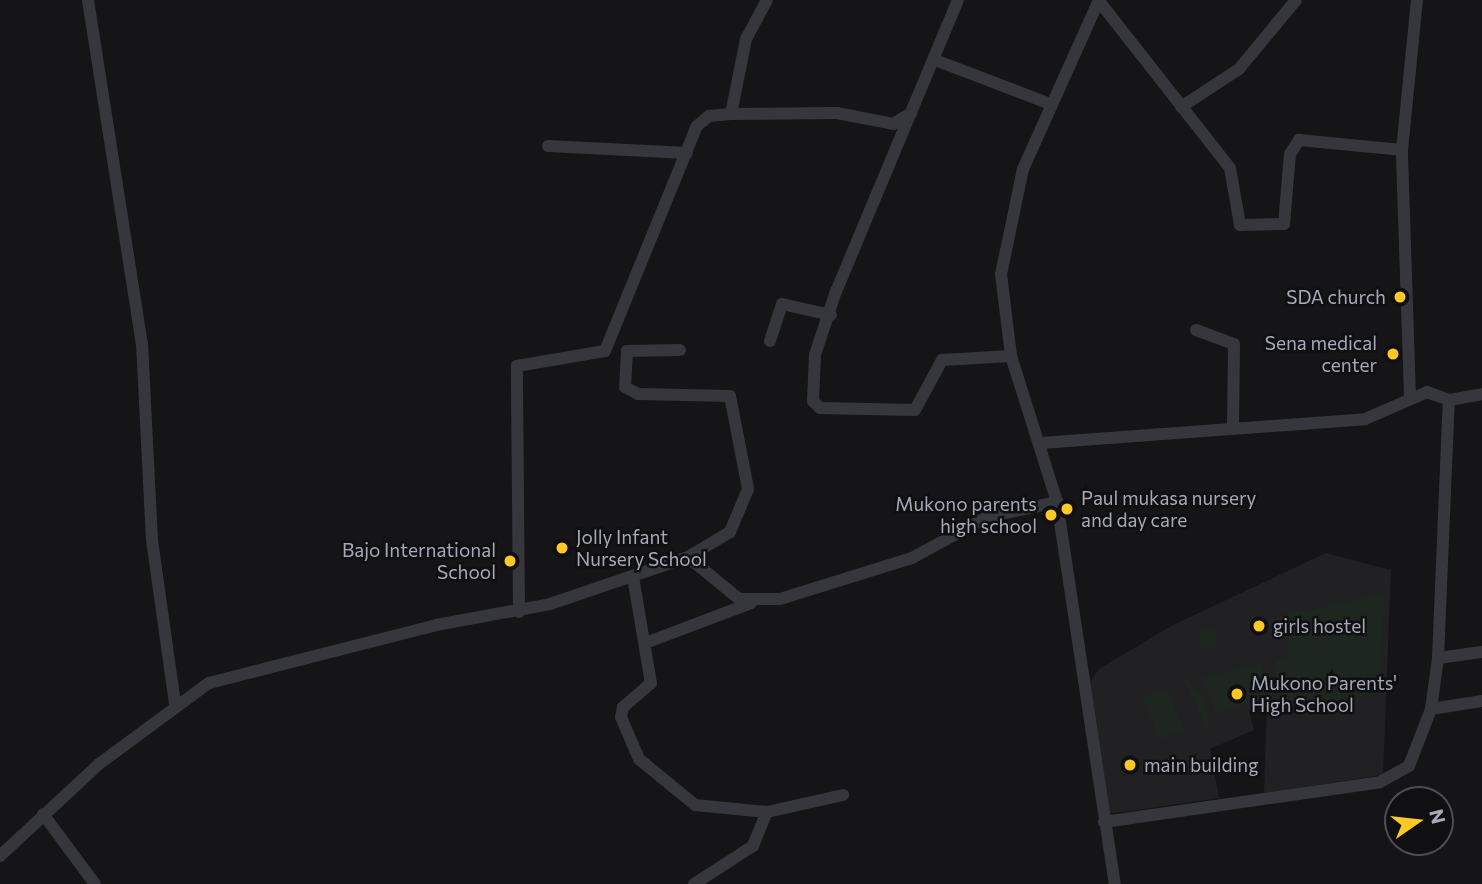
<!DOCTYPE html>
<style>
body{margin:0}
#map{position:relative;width:1482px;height:884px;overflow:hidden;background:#151517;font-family:Commissioner,sans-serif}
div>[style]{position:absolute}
.built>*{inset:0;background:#212124}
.green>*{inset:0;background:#1d261f;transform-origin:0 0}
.round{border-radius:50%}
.minor>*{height:12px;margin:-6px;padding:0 6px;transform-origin:6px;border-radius:6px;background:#36363d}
.dots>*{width:19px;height:19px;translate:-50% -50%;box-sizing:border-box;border:4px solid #101012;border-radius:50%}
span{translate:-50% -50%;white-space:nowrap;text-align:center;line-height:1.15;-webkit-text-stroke:5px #101012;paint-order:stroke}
.poi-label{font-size:19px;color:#a6aab8}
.right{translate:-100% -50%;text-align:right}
.left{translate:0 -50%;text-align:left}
.north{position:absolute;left:1384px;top:786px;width:70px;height:70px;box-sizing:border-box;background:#101012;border:2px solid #4c4e54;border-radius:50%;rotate:76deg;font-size:19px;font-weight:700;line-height:28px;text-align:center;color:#a6aab8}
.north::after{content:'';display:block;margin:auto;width:24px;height:32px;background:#fec827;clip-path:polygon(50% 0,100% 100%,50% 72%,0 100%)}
</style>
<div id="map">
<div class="built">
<div style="clip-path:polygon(1326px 553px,1391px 570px,1383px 775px,1264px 793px,1267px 706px,1249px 711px,1254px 730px,1210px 749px,1219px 798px,1108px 814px,1090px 682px,1099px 669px,1173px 625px)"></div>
</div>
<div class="green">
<div style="clip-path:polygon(1385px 594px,1378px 693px,1287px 709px,1275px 705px,1276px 660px,1289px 661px,1283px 615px)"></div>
<div class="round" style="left:1198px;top:629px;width:20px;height:20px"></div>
<div style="clip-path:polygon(1262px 663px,1270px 695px,1216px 714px,1202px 678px)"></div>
<div style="clip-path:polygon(1182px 675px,1201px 695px,1210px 714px,1207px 729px)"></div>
<div style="left:1166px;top:688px;width:45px;height:26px;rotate:66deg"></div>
<div class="round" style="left:1186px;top:759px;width:16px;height:16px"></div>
</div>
<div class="minor">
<div style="left:88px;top:0;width:347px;rotate:81.1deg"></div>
<div style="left:142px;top:343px;width:197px;rotate:87.1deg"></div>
<div style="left:152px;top:540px;width:166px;rotate:82deg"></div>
<div style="left:958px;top:0;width:316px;rotate:112.7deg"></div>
<div style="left:836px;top:291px;width:67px;rotate:108.2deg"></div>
<div style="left:815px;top:355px;width:46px;rotate:92.5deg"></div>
<div style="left:813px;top:401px;width:10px;rotate:45deg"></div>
<div style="left:820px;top:408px;width:95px;rotate:1.2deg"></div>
<div style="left:915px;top:410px;width:57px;rotate:-61.6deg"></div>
<div style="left:942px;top:360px;width:69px;rotate:-3.3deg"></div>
<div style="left:1099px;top:0;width:185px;rotate:114.2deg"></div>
<div style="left:1023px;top:169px;width:107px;rotate:101.8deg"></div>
<div style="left:1001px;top:274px;width:83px;rotate:83deg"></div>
<div style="left:1011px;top:356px;width:153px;rotate:72.5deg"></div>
<div style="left:1057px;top:502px;width:386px;rotate:81.4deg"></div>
<div style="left:1099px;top:1px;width:212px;rotate:51.9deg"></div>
<div style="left:1230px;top:168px;width:58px;rotate:80deg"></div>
<div style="left:1240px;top:225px;width:44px;rotate:-1.3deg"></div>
<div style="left:1284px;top:224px;width:70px;rotate:-85.1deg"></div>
<div style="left:1290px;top:154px;width:17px;rotate:-57deg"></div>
<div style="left:1299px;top:140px;width:103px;rotate:5.5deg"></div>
<div style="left:935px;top:60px;width:123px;rotate:20.9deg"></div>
<div style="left:1181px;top:107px;width:69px;rotate:-33.2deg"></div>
<div style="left:1239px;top:69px;width:89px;rotate:-50.4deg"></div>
<div style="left:731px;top:114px;width:76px;rotate:-78.7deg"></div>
<div style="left:746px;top:39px;width:44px;rotate:-61.7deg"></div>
<div style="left:548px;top:146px;width:139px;rotate:2.9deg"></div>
<div style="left:1196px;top:330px;width:40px;rotate:20.2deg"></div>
<div style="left:1234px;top:344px;width:85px;rotate:90.7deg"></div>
<div style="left:770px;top:341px;width:39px;rotate:-72deg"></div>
<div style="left:782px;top:304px;width:50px;rotate:12.7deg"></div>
<div style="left:680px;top:350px;width:53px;rotate:178.9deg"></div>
<div style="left:627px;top:351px;width:36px;rotate:93deg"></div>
<div style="left:625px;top:387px;width:15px;rotate:28deg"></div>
<div style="left:638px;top:394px;width:92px;rotate:1.2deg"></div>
<div style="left:730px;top:396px;width:95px;rotate:79deg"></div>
<div style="left:748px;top:489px;width:47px;rotate:112.7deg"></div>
<div style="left:730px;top:532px;width:49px;rotate:149.2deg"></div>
<div style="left:1410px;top:397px;width:247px;rotate:-91.9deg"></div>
<div style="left:1402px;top:150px;width:151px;rotate:-84.3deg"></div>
<div style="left:1041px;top:443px;width:325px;rotate:-4.2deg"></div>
<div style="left:1365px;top:419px;width:68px;rotate:-23.5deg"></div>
<div style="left:1427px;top:392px;width:23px;rotate:20deg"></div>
<div style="left:1449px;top:400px;width:34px;rotate:-10deg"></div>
<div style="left:633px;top:577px;width:108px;rotate:80.4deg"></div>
<div style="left:651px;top:683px;width:37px;rotate:139deg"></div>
<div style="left:623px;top:707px;width:10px;rotate:101deg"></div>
<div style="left:621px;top:717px;width:46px;rotate:66.8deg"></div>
<div style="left:639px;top:759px;width:72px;rotate:39.4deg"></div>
<div style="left:695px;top:805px;width:72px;rotate:5.6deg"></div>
<div style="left:519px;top:612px;width:246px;rotate:-90.5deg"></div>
<div style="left:517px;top:366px;width:89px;rotate:-9.7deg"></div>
<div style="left:605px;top:351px;width:243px;rotate:-67.8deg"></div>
<div style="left:697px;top:126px;width:16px;rotate:-40deg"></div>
<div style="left:709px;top:116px;width:22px;rotate:-5deg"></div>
<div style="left:731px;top:114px;width:106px;rotate:-0.5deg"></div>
<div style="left:837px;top:113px;width:57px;rotate:11.1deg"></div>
<div style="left:893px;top:124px;width:21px;rotate:-31deg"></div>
<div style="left:648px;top:642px;width:110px;rotate:-20.7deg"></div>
<div style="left:1438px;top:658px;width:44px;rotate:-7.8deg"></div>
<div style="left:1431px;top:709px;width:52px;rotate:-8.9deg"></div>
<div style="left:43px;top:814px;width:87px;rotate:53.4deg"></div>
<div style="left:1104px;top:822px;width:279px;rotate:-8.2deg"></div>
<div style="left:1380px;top:782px;width:33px;rotate:-29deg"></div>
<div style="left:1409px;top:766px;width:61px;rotate:-68.9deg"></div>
<div style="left:1431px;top:709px;width:51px;rotate:-82.2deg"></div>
<div style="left:1438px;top:658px;width:258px;rotate:-87.6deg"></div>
<div style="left:0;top:856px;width:135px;rotate:-42.9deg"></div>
<div style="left:99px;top:764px;width:137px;rotate:-36.4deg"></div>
<div style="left:209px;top:683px;width:234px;rotate:-14.3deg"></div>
<div style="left:436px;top:625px;width:116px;rotate:-10.4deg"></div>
<div style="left:550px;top:604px;width:146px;rotate:-18.8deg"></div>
<div style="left:688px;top:557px;width:66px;rotate:39.5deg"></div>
<div style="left:739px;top:599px;width:41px"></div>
<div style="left:780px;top:599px;width:138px;rotate:-17.3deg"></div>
<div style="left:912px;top:558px;width:85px;rotate:-28.7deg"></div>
<div style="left:987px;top:517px;width:72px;rotate:-12.1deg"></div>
<div style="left:694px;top:884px;width:70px;rotate:-32.8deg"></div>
<div style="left:753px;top:846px;width:37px;rotate:-68deg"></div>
<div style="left:767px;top:812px;width:78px;rotate:-12.6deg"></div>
</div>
<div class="dots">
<div style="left:1400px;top:297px;background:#fec827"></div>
<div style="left:1393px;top:354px;background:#fec827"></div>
<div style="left:1067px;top:509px;background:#fec827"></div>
<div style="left:1051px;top:515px;background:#fec827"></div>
<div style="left:562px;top:548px;background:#fec827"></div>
<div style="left:510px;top:561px;background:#fec827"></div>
<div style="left:1259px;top:626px;background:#fec827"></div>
<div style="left:1237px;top:694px;background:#fec827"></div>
<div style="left:1130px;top:765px;background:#fec827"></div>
</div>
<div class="poi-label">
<span class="right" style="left:1386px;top:297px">SDA church</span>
<span class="right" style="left:1377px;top:354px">Sena medical<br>center</span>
<span class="left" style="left:1081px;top:509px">Paul mukasa nursery<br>and day care</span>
<span class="right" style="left:1037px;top:515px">Mukono parents<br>high school</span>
<span class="left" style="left:576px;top:548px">Jolly Infant<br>Nursery School</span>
<span class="right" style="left:496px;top:561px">Bajo International<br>School</span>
<span class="left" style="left:1273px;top:626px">girls hostel</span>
<span class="left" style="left:1251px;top:694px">Mukono Parents'<br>High School</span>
<span class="left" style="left:1144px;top:765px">main building</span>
</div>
<div class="north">N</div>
</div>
